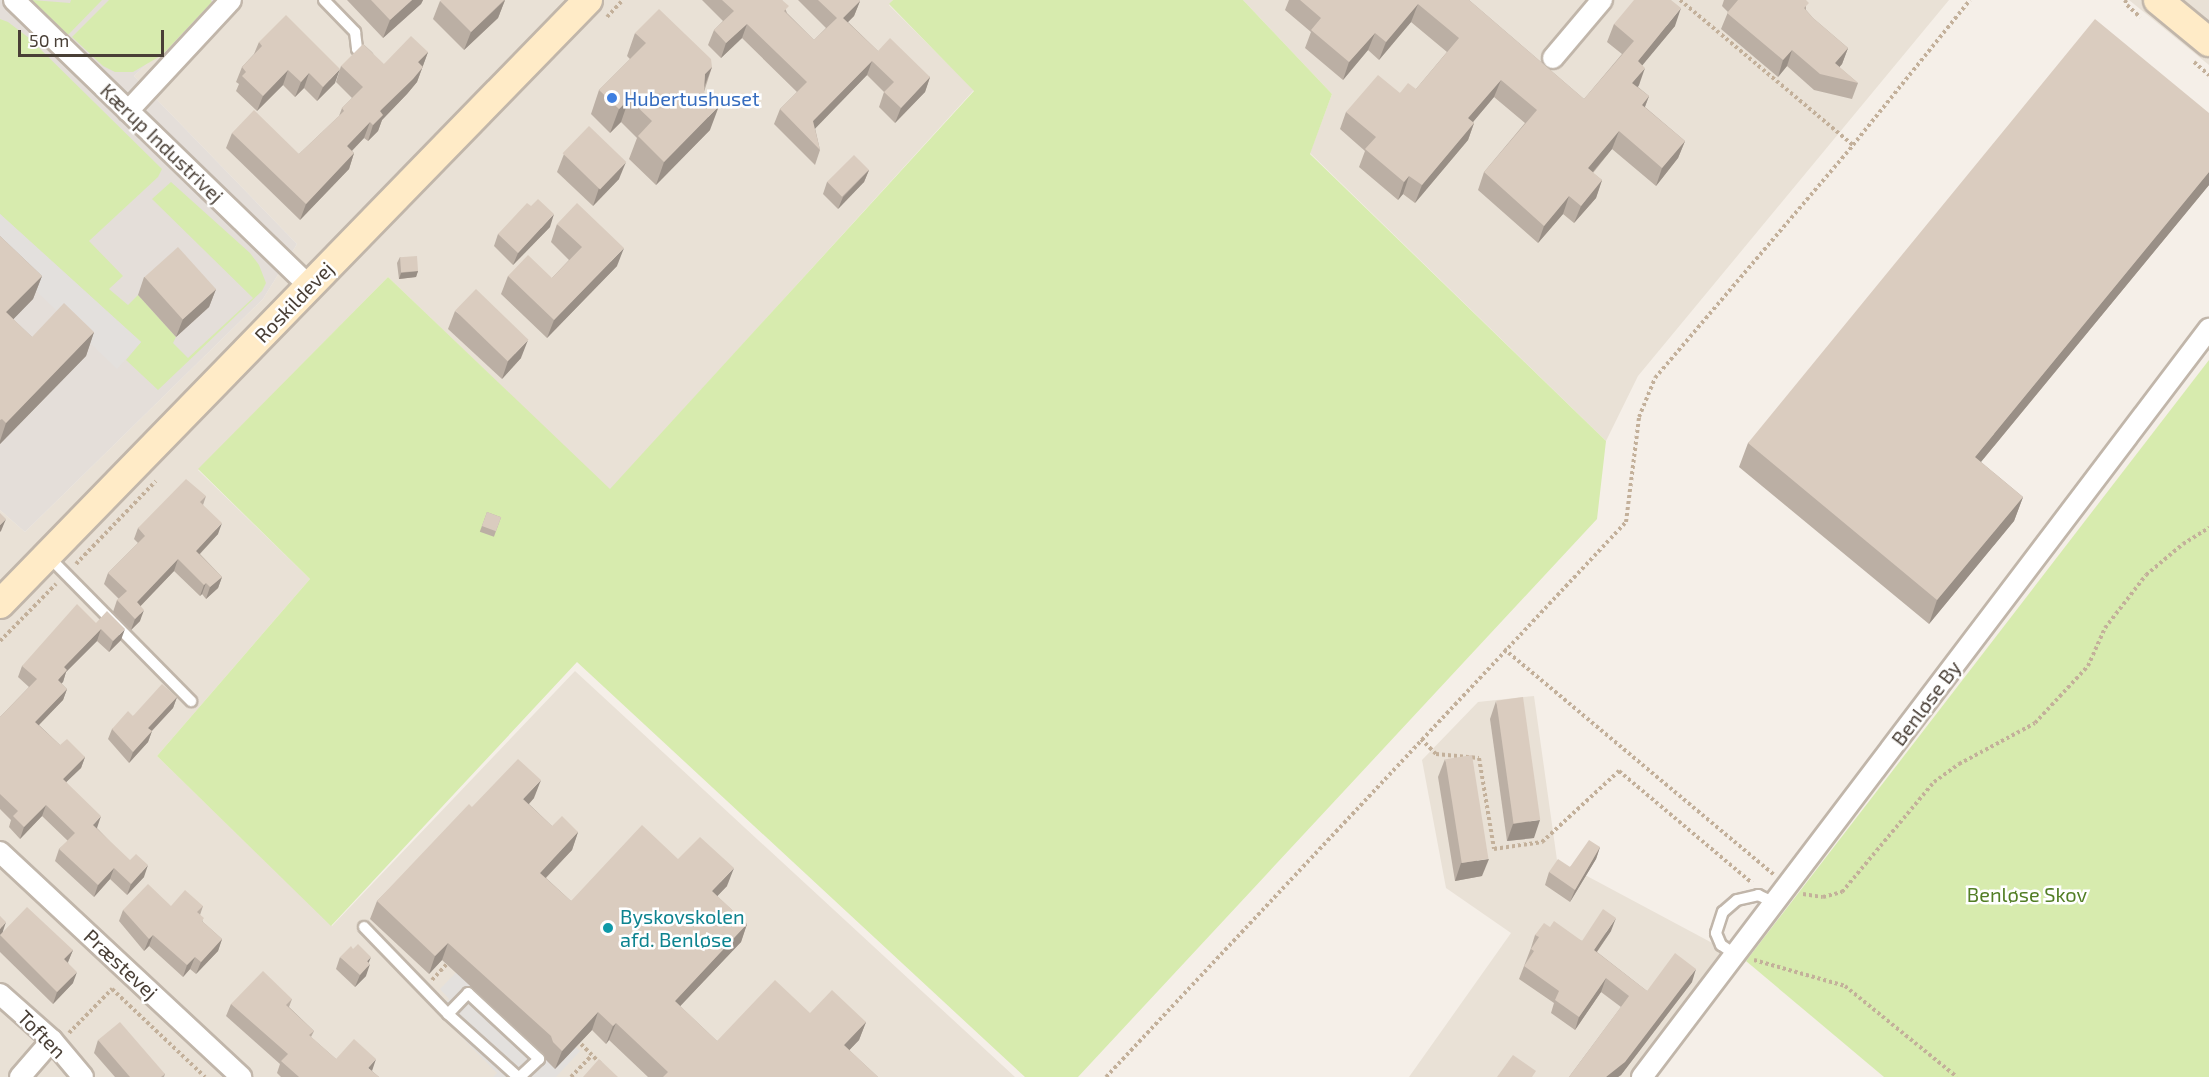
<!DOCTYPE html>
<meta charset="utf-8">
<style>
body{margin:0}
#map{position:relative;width:2209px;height:1077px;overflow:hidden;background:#f5efe8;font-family:"Exo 2",sans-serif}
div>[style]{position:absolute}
.residential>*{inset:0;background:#e9e1d6}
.industrial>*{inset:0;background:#e4ded9}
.green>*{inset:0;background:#d7ebae}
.parking>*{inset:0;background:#e3e0dd}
.path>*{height:4px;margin-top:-2px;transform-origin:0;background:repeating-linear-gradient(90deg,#c3b09a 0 3px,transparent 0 6px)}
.roads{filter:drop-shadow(2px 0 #c1b6aa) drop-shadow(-2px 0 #c1b6aa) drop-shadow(0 2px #c1b6aa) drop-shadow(0 -2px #c1b6aa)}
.lane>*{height:10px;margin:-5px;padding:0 5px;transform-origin:5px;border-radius:5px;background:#fff}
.street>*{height:20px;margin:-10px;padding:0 10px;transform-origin:10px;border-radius:10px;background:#fff}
.secondary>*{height:28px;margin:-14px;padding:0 14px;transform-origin:14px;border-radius:14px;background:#ffebc7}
.wall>*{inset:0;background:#bbafa4;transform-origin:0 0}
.shaded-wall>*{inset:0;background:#998f86}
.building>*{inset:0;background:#daccbf;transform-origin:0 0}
.dots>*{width:16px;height:16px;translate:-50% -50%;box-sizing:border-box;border:3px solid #fff;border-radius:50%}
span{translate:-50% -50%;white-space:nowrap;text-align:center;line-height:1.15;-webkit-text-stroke:5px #fff;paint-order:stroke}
.shop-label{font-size:20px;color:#366cbe}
.left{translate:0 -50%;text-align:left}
.street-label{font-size:20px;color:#493f36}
.park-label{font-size:20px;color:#527e25}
.culture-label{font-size:20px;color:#0d838f}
.scale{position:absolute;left:18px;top:30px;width:146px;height:27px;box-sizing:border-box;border:3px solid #493f36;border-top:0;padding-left:8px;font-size:18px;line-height:21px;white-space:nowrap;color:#493f36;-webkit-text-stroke:4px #fff;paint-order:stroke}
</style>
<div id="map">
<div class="residential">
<div style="clip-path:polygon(214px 0,893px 0,889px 5px,974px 90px,610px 490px,388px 277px,198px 470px,310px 579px,157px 756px,332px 926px,575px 671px,1015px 1077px,0 1077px,0 510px,25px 532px,263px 299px,297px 244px,134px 76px)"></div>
<div style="clip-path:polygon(1243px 0,1949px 0,1638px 376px,1606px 441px,1310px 153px,1332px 94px)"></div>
<div style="clip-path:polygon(2129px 0,2209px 0,2209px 65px)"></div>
<div style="clip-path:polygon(1534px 696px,1557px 860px,1746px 961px,1654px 1077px,1409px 1077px,1511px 933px,1446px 888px,1422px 760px,1478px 702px)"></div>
</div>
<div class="industrial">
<div style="clip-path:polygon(0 0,214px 0,134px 76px,297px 244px,263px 299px,25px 532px,0 510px)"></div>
</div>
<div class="green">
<div style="clip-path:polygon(32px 0,70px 3px,71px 0,102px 0,68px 35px)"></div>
<div style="clip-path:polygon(109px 0,211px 0,212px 2px,162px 55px,133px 72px,115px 72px,103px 66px,72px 37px)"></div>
<div style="clip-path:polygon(893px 0,1243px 0,1332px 94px,1310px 154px,1606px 441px,1597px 519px,1078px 1077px,1025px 1077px,577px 662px,331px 926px,157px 756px,310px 579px,198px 469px,388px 277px,610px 489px,974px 91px,889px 4px)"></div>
<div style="clip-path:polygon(0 19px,8px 22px,29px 38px,162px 169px,158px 177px,89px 241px,123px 276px,109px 289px,128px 305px,138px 295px,176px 337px,173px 343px,188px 358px,253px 298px,152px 199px,171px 182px,250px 253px,259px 265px,266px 283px,262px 291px,158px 390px,126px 360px,141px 342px,0 214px)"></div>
<div style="clip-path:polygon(2209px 360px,2209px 1077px,1884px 1077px,1746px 961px)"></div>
</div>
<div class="parking">
<div style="clip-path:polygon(0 214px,141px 342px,117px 369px,0 256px)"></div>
<div style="clip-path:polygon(477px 951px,580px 1051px,556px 1077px,493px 1077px,497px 1073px,436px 1011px,449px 999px,440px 989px)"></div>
</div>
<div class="path">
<div style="left:1680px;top:0;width:226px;rotate:40deg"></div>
<div style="left:2125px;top:0;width:5px;rotate:68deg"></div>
<div style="left:2127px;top:5px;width:18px;rotate:43deg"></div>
<div style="left:607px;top:17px;width:23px;rotate:-47deg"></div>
<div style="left:2194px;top:62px;width:20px;rotate:41deg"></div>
<div style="left:76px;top:564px;width:115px;rotate:-46.1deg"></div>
<div style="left:0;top:641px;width:80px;rotate:-45.5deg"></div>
<div style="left:1504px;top:649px;width:352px;rotate:39.9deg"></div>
<div style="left:1421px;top:739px;width:21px;rotate:45deg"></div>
<div style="left:1436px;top:754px;width:43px;rotate:5.3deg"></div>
<div style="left:1479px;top:758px;width:92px;rotate:80.6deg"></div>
<div style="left:1494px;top:849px;width:49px;rotate:-8.3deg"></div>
<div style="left:1542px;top:842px;width:105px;rotate:-42.7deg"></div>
<div style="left:1619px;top:771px;width:174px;rotate:40.1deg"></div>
<div style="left:1803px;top:894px;width:20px;rotate:9deg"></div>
<div style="left:1823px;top:897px;width:20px;rotate:-15deg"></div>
<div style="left:1842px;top:892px;width:143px;rotate:-50.1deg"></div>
<div style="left:1934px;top:782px;width:31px;rotate:-36deg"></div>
<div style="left:1959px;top:764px;width:86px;rotate:-28.3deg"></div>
<div style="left:2035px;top:723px;width:78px;rotate:-47.1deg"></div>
<div style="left:2088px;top:666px;width:42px;rotate:-65.9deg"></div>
<div style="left:2105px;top:628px;width:67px;rotate:-52.3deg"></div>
<div style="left:2146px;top:575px;width:48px;rotate:-40deg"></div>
<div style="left:2183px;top:544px;width:31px;rotate:-32deg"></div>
<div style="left:1754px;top:960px;width:95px;rotate:15.9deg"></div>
<div style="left:1845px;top:986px;width:144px;rotate:39.1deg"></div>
<div style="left:432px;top:980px;width:25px;rotate:-47deg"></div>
<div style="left:112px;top:989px;width:128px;rotate:43.4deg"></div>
<div style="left:69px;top:1033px;width:62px;rotate:-45.7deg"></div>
<div style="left:577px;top:1040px;width:34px;rotate:45deg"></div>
<div style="left:571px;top:1077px;width:30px;rotate:-46deg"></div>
<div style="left:1106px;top:1077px;width:761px;rotate:-46.86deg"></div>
<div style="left:1626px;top:522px;width:106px;rotate:-82.9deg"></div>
<div style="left:1639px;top:417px;width:42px;rotate:-67.7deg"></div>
<div style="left:1655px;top:378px;width:306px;rotate:-49.6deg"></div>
<div style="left:1853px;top:145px;width:186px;rotate:-51.1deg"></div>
</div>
<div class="roads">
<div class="lane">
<div style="left:324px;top:0;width:45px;rotate:45.9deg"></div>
<div style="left:355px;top:32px;width:17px;rotate:83deg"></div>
<div style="left:357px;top:49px;width:13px;rotate:42deg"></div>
<div style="left:48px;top:556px;width:204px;rotate:45.4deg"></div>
<div style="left:364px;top:927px;width:121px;rotate:46deg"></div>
<div style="left:1736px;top:955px;width:18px;rotate:-146deg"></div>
<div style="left:1721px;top:945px;width:13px;rotate:-113deg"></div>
<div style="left:1716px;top:933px;width:22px;rotate:-72deg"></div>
<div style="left:1723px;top:912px;width:18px;rotate:-41deg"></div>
<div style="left:1737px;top:900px;width:22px;rotate:-13deg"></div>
<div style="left:1758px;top:895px;width:19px;rotate:25deg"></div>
<div style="left:518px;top:1077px;width:94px;rotate:-138deg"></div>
<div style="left:448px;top:1014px;width:29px;rotate:-46deg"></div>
<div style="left:468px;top:993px;width:97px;rotate:42.9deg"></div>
<div style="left:539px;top:1059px;width:26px;rotate:137deg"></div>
</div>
<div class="street">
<div style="left:14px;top:0;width:411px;rotate:44.1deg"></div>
<div style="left:1553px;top:58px;width:76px;rotate:-49.8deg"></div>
<div style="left:128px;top:111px;width:151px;rotate:-47.1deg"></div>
<div style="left:0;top:852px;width:330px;rotate:43deg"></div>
<div style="left:0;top:994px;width:69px;rotate:41.5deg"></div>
<div style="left:52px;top:1040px;width:48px;rotate:50deg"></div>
<div style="left:20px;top:1077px;width:49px;rotate:-49.1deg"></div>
<div style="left:1642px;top:1077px;width:939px;rotate:-52.84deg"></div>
</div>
<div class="secondary">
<div style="left:2158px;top:0;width:66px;rotate:39.5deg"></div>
<div style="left:0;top:604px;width:843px;rotate:-45.77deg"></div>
</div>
</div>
<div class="wall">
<div style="clip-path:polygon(347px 0,423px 0,421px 4px,383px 38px)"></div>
<div style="clip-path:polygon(505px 0,498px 18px,464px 50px,433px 19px,440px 1px)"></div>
<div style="clip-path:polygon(702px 0,782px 0,787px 13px,814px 40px,826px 28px,798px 0,859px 0,860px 1px,854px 16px,848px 22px,878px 51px,930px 77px,925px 92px,895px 123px,879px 107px,884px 92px,867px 75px,815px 128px,820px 150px,815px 165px,774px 124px,780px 109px,797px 92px,742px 38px,721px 58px,708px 45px,714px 30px,723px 21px)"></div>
<div style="clip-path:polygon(1289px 0,1469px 0,1584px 99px,1622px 54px,1607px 42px,1614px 24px,1675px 26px,1642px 65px,1639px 85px,1638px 87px,1649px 96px,1645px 107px,1685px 141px,1678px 158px,1656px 186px,1612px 149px,1593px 173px,1602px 180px,1596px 198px,1574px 223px,1563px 214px,1538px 243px,1478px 190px,1484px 172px,1525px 123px,1494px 97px,1473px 122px,1474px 123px,1468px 140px,1415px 203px,1403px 194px,1398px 200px,1359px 167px,1365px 151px,1340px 129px,1346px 112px,1400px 93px,1416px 89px,1447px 52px,1411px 22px,1379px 60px,1368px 50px,1343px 80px,1305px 48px,1311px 32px,1285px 10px)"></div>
<div style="clip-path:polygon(1724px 0,1806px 0,1806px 10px,1813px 18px,1848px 48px,1842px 64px,1839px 67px,1858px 83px,1852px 99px,1814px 90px,1787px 66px,1778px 77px,1721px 29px,1728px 12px,1722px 6px)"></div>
<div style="clip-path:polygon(635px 33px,712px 67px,704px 92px,710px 130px,656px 185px,629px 159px,637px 138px,621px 122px,610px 133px,591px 114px,599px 90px,630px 59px,627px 56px)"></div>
<div style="clip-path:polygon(259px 42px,335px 83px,317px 101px,304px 88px,295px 97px,283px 85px,257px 111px,236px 91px,239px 84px,236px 82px,242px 67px,254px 54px)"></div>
<div style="clip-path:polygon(428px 52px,417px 82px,407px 94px,382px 120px,378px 131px,368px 141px,364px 138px,352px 151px,354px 153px,349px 169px,300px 220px,226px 148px,232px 133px,299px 154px,339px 116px,342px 108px,352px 98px,336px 82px,341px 66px,384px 64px)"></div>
<div style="clip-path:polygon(2209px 113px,2209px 185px,1981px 462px,2023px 497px,2014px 521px,1929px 624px,1739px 467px,1748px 443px)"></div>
<div style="clip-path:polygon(564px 154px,619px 179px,593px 206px,557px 172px)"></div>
<div style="clip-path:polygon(869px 170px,864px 182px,838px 209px,823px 194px,827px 182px)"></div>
<div style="clip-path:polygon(557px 224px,617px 266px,547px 338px,501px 294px,508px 276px,552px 278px,569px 260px,551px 242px)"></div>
<div style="clip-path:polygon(550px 227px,513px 265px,494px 246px,498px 234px)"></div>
<div style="clip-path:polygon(0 236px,42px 276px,33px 299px,13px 319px,32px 337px,94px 332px,86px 356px,0 444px)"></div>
<div style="clip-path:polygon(400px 257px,418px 271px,416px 277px,399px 279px,397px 263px)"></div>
<div style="clip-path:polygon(144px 277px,216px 289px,209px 307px,176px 337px,138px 295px)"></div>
<div style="clip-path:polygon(455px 311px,521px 358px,502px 379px,448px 329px)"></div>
<div style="clip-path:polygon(206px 496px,203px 505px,218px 534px,200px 554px,222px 577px,218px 588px,206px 599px,202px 594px,200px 596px,174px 571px,140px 606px,140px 621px,131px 630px,113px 612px,117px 600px,119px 599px,104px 584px,108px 573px,138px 543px,134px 539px,138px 528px)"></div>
<div style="left:487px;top:512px;width:15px;height:21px;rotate:20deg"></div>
<div style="clip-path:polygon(96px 623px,121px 640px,109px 652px,97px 641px,66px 672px,63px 682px,61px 683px,67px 689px,63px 700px,39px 725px,60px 745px,85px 757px,81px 768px,66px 782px,97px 828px,144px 877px,127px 895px,110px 879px,94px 897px,55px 861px,59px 849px,68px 841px,42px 816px,20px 839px,9px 827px,11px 820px,0 809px,0 717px,29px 687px,18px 677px,22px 666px)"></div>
<div style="clip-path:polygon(177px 697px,173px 708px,152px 731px,148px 742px,129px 763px,108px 739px,112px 729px,133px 716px)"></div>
<div style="clip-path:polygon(1496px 701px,1534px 838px,1507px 841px,1490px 719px)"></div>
<div style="clip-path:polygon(1445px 759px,1482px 876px,1455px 881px,1438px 777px)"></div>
<div style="clip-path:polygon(534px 798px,529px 804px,552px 826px,578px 832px,572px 850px,546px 878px,571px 901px,678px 859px,727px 886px,717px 896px,747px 924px,741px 942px,680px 1006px,717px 1041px,810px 1013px,866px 1022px,859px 1040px,849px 1050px,878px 1077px,648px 1077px,609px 1040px,606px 1044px,592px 1030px,555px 1069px,546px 1060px,544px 1054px,442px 960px,429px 974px,370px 919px,377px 901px,472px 807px)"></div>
<div style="clip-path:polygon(1600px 847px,1596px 859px,1570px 902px,1545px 885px,1549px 872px,1570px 867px)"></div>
<div style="clip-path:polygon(171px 906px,203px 906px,200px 915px,203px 922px,222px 939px,218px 951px,196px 974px,190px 969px,183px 977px,149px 946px,144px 951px,119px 921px,123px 910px)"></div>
<div style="clip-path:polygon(0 916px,3px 932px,73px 950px,68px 962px,73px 983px,53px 1004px,0 952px)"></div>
<div style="clip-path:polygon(1550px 927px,1582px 941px,1611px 931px,1597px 952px,1647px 991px,1692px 982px,1621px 1075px,1618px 1077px,1569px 1077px,1621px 1007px,1601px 992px,1575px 1030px,1551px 1013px,1554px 1003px,1519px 979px,1531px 948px,1535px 935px)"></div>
<div style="clip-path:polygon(340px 957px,366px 976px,355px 987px,336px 969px)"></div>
<div style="clip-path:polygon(292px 999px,289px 1007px,314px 1031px,311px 1037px,336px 1059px,372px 1071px,379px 1077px,281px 1077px,277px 1073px,280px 1064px,226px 1016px,231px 1004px)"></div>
<div style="clip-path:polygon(98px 1040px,165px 1074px,164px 1077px,115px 1077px,94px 1053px)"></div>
</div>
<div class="shaded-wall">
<div style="clip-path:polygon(412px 0,423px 0,421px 4px,383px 38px,390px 20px)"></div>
<div style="clip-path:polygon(505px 0,498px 18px,464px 50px,471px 32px)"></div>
<div style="clip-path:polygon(860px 1px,854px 16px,838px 32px,843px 18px)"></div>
<div style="clip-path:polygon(1418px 4px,1411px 22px,1379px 60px,1386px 42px)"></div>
<div style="clip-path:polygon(1681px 8px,1675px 26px,1631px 79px,1638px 61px)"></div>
<div style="clip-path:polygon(747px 24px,742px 38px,721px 58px,726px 43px)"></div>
<div style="clip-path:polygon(1375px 33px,1368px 50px,1343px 80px,1349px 62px)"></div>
<div style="clip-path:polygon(1848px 48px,1842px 64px,1832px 76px,1835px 63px)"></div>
<div style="clip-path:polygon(1792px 50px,1787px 66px,1778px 77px,1783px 60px)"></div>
<div style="clip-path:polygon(428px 52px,417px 82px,407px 94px,382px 120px,378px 131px,368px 141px,373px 125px,380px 111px,418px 62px)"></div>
<div style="clip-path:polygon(872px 61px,867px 75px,808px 136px,813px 121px)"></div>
<div style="clip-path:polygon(712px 67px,703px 90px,705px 74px)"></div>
<div style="clip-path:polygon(1645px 68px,1639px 85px,1626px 101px,1632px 83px)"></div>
<div style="clip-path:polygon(340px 69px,335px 83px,317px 101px,323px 87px)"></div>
<div style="clip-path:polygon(288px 70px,283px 85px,257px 111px,263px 96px)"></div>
<div style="clip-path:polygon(309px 73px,304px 88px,295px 97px,301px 82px)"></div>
<div style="clip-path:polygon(930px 77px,925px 92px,895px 123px,901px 108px)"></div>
<div style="clip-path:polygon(1501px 80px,1494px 97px,1462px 135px,1468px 118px)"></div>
<div style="clip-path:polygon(1649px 96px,1642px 114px,1642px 105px)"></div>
<div style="clip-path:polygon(629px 99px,621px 122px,610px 133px,619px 109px)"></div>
<div style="clip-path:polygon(719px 106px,710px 130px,656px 185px,664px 162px)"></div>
<div style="clip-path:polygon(370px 122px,364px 138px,341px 162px,347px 146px)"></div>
<div style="clip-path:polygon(1474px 123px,1468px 140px,1415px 203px,1422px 185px)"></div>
<div style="clip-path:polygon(1619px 131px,1612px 149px,1581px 186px,1588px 168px)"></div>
<div style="clip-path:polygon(1685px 141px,1678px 158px,1656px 186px,1662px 168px)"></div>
<div style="clip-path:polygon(354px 153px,349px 169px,300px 220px,306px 204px)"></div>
<div style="clip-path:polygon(626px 162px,619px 179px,593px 206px,599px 188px)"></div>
<div style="clip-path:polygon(869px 170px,864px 182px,838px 209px,843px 197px)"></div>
<div style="clip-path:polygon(2209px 172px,2209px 185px,1966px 480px,1975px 457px)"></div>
<div style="clip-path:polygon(1409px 176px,1403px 194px,1398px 200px,1404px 182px)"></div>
<div style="clip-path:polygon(1602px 180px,1596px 198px,1574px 223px,1581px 206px)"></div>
<div style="clip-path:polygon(1569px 196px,1563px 214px,1538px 243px,1544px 226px)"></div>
<div style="clip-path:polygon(554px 214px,550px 227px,513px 265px,518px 253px)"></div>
<div style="clip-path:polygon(624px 248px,617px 266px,547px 338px,554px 320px)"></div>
<div style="clip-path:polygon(418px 271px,416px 277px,399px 279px,401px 273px)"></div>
<div style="clip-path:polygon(42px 276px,33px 299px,0 333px,6px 312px)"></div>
<div style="clip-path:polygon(216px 289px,209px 307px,176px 337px,183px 319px)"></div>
<div style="clip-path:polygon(94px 332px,86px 356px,0 444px,0 441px,6px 423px)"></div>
<div style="clip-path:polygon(528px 340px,521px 358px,502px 379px,508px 361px)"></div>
<div style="clip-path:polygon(2023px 497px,2014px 521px,1929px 624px,1937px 600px)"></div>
<div style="clip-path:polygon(6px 519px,1px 531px,0 532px,0 525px)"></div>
<div style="clip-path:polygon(222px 523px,218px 534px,192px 562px,196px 551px)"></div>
<div style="clip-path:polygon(178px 559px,174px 571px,133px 614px,137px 602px)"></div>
<div style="clip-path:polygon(222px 577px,218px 588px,206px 599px,210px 587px)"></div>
<div style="clip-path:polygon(206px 583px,202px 594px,200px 596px,204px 585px)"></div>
<div style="clip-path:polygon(144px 610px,140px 621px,131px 630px,135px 619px)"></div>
<div style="clip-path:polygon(101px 629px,97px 641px,66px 672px,63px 682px,54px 691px,58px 680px,64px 667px)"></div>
<div style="clip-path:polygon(125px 629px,121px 640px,109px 652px,113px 641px)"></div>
<div style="clip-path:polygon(67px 689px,63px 700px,31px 733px,35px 722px)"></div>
<div style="clip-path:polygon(177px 697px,173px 708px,144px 739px,148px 728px)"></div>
<div style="clip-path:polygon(152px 731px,148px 742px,129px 763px,133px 752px)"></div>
<div style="clip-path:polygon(85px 757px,81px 768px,58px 790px,63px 779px)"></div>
<div style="clip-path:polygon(541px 780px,534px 798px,517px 817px,523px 799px)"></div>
<div style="clip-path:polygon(46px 805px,42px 816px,20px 839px,24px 827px)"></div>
<div style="clip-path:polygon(101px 816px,97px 828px,89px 836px,93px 825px)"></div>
<div style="clip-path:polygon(1540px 820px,1534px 838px,1507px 841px,1513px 824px)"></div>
<div style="clip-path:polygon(578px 832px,572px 850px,534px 890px,540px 873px)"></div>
<div style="clip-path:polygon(1600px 847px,1596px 859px,1570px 902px,1575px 890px)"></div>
<div style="clip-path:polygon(1489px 859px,1482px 876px,1455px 881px,1461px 863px)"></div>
<div style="clip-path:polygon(148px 865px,144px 877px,127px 895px,131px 884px)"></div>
<div style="clip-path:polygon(114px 868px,110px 879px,94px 897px,98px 885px)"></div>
<div style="clip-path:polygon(734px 868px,727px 886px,705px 909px,712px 891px)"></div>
<div style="clip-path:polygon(1616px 918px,1611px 931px,1589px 963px,1594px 950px)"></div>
<div style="clip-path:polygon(6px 922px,2px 934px,0 935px,0 929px)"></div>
<div style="clip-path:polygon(747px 924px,741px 942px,668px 1019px,675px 1001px)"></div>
<div style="clip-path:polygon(153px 935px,149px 946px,144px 951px,149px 939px)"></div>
<div style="clip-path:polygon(222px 939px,218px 951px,196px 974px,201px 962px)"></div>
<div style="clip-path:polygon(448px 943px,442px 960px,429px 974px,435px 956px)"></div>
<div style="clip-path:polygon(73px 950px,68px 962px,60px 970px,64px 959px)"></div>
<div style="clip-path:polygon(195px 957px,190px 969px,183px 977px,187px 965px)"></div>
<div style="clip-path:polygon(371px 957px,367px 967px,370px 964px,366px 976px,355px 987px,360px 975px,367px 961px)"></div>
<div style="clip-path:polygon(1696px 969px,1692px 982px,1621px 1075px,1618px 1077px,1606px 1077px)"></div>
<div style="clip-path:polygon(77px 972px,73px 983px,53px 1004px,57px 992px)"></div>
<div style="clip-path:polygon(1606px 978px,1601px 992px,1575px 1030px,1579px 1017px)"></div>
<div style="clip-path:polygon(598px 1012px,592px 1030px,555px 1069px,562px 1051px)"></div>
<div style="clip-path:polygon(866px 1022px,859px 1040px,837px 1063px,844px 1045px)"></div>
<div style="clip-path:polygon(616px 1023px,609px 1040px,606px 1044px,613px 1026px)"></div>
<div style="clip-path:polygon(376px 1059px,372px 1071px,368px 1068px)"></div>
</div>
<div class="building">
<div style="clip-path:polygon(371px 0,412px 0,390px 20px)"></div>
<div style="clip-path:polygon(441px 0,504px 0,471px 32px,440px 1px)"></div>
<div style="clip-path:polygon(722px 0,782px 0,789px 6px,784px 11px,814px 40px,837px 18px,818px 0,859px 0,860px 1px,843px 18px,878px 51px,890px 38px,930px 77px,901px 108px,884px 92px,894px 82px,872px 61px,813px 121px,820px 150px,780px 109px,807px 82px,747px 24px,726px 43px,714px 30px,734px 11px)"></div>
<div style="clip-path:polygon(1300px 0,1469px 0,1584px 99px,1634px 41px,1614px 24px,1634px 0,1671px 0,1681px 8px,1638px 61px,1645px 68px,1632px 83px,1649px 96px,1642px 105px,1685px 141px,1662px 168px,1619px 131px,1588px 168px,1602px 180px,1581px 206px,1569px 196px,1544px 226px,1484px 172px,1537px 110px,1501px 80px,1468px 118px,1474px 123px,1422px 185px,1409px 176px,1404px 182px,1365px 149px,1376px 137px,1346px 112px,1378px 75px,1400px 93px,1408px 83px,1416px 89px,1459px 38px,1418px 4px,1386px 42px,1375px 33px,1349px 62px,1311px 30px,1321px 18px)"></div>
<div style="clip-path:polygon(1738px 0,1806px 0,1809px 3px,1804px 8px,1813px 18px,1848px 48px,1835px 63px,1858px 83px,1820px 74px,1792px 50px,1783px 60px,1727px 13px)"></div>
<div style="clip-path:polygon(659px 9px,711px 59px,712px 67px,705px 74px,704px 92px,719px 106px,664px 162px,638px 136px,652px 121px,629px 99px,619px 109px,599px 90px,646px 43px,635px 33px)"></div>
<div style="clip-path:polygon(286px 15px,340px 69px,323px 87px,309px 73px,301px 82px,288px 70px,263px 96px,242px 76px,246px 72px,242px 67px,262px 46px,259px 42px)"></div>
<div style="clip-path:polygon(2095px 19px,2209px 113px,2209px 172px,1975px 457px,2023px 497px,1937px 600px,1748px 443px)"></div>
<div style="clip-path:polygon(411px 36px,428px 52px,418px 62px,423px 67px,413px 79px,380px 111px,383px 115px,373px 125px,370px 122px,347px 146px,354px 153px,306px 204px,232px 133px,254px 110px,299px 154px,344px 111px,342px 108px,363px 87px,341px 66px,363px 44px,384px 64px)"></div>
<div style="left:589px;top:126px;width:52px;height:38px;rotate:44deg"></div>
<div style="left:854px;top:155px;width:21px;height:38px;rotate:45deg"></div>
<div style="clip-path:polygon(538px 199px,554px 214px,518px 253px,498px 234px,527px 203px,531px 206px)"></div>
<div style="clip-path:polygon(577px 203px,624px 248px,554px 320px,508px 276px,528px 255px,552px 278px,582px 247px,557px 224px)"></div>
<div style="clip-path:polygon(0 236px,42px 276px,6px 312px,32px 337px,64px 303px,94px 332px,6px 423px,2px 419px,0 420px)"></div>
<div style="left:178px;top:247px;width:57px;height:45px;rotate:48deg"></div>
<div style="left:417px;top:256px;width:15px;height:17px;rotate:86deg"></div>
<div style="left:476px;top:289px;width:73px;height:30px;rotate:44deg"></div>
<div style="clip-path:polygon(186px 479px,206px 496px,200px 502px,222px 523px,196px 551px,222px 577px,210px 587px,206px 583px,204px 585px,178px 559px,137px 602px,144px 610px,135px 619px,117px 600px,127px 591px,108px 573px,145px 536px,138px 528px)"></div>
<div style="left:487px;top:512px;width:15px;height:15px;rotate:20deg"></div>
<div style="clip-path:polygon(0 513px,6px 519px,0 525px)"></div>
<div style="clip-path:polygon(77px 604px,96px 623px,107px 611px,125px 629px,113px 641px,101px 629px,64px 667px,67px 670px,58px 680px,67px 689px,35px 722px,60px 745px,67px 739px,85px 757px,63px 779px,101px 816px,93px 825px,130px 860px,136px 854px,148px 865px,131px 884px,114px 868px,98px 885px,59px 849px,75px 833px,46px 805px,24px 827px,13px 816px,18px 811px,0 794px,0 717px,37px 679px,22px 666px)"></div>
<div style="clip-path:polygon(162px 684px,177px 697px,148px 728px,152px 731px,133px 752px,112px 729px,128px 711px,133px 716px)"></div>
<div style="left:1523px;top:697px;width:124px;height:27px;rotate:82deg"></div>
<div style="left:1472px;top:755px;width:105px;height:27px;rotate:81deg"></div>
<div style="clip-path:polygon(518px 759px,541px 780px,523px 799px,552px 826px,562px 816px,578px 832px,540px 873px,571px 901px,642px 825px,678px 859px,700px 837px,734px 868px,712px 891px,747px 924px,675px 1001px,717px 1041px,775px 980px,810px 1013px,832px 990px,866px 1022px,844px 1045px,878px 1077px,663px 1077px,668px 1072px,616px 1023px,613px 1026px,598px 1012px,562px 1051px,553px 1042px,551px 1036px,448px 943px,435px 956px,377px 901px,469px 804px,472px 807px)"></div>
<div style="clip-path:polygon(1589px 840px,1600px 847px,1575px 890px,1549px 872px,1558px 859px,1570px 867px)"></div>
<div style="clip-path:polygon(148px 884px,171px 906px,185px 890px,203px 906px,197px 912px,204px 918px,202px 921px,222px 939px,201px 962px,195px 957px,187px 965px,153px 935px,149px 939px,123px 910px)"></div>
<div style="clip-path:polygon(27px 907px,73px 950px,64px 959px,77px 972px,57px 992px,0 935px)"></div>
<div style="clip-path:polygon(1603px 909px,1616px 918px,1594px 950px,1647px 991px,1675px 953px,1696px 969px,1625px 1062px,1606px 1077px,1569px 1077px,1629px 996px,1606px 978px,1579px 1017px,1555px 1000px,1559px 991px,1524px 966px,1534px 951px,1531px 949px,1539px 937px,1535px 935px,1544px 923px,1550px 927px,1554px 921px,1582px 941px)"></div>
<div style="clip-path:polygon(0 916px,6px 922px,0 929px)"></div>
<div style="clip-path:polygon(358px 944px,371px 957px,367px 961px,370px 964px,360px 975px,340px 957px,351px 946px,353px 949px)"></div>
<div style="clip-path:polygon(263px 971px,292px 999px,286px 1005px,314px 1031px,309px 1035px,336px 1059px,354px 1039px,376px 1059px,368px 1068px,379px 1077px,299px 1077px,281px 1061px,288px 1054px,231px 1004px)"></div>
<div style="clip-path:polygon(120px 1022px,165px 1074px,161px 1077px,130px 1077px,98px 1040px)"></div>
<div style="clip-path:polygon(1513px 1055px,1536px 1071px,1532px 1077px,1497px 1077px)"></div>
<div style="clip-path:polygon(599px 1059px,618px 1077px,583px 1077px)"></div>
</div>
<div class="dots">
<div style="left:612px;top:98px;background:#3f7fe0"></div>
<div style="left:608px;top:928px;background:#0f9aa8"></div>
</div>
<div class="shop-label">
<span class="left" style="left:624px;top:98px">Hubertushuset</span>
</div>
<div class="street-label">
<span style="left:162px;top:143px;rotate:44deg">Kærup Industrivej</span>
<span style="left:294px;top:302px;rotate:-46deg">Roskildevej</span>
<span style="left:1926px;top:703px;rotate:-53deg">Benløse By</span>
<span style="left:121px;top:964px;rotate:43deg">Præstevej</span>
<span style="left:42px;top:1034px;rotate:45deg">Toften</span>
</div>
<div class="park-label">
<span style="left:2027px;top:894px">Benløse Skov</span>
</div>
<div class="culture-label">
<span class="left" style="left:620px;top:928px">Byskovskolen<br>afd. Benløse</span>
</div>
<div class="scale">50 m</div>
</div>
